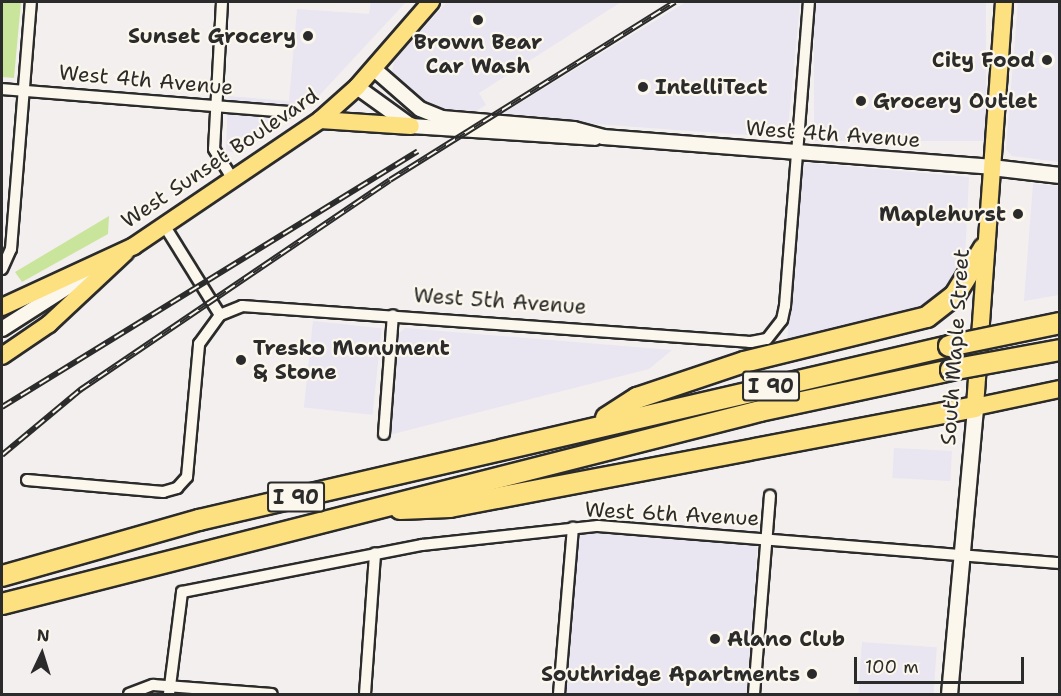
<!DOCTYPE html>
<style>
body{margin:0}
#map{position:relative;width:1061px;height:696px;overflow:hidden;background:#f3efee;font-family:"Shantell Sans",sans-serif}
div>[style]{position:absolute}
.built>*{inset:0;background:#e9e5f1;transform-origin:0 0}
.green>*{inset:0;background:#c9e59c}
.roads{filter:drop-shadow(2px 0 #2b2b2b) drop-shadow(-2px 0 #2b2b2b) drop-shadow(0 2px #2b2b2b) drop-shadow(0 -2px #2b2b2b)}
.minor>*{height:10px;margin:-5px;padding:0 5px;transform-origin:5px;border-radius:5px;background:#fbf7ec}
.tertiary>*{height:14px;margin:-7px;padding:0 7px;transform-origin:7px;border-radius:7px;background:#fbf7ec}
.secondary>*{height:15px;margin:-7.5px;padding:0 7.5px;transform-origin:7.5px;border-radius:7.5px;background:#fbf7ec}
.primary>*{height:16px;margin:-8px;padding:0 8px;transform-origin:8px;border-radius:8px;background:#fde080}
.motorway>*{height:20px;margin:-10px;padding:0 10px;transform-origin:10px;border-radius:10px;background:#fde080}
.rail>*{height:6px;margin-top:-3px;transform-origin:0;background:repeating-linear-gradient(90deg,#fbf7ec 0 11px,#2b2b2b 0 22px);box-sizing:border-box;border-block:2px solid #2b2b2b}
.bridges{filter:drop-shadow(2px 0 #2b2b2b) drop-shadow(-2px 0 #2b2b2b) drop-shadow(0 2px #2b2b2b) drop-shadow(0 -2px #2b2b2b)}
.motorway-bridge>*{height:20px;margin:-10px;padding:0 10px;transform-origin:10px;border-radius:10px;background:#fde080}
.dots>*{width:16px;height:16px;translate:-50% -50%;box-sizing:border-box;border:3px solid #fbf7ec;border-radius:50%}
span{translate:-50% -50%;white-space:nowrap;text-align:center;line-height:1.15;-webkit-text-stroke:4.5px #fbf7ec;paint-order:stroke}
.shield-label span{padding:2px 4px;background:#fbf7ec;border:2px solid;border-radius:4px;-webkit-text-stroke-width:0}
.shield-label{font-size:20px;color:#2b2b2b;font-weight:700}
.poi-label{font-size:21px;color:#2b2b2b;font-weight:700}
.right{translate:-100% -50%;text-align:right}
.left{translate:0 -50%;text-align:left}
.street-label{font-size:21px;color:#2b2b2b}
.frame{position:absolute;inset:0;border:3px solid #2b2b2b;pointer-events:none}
.north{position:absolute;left:12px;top:624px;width:60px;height:60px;-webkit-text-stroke:4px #fbf7ec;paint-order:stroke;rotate:4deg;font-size:16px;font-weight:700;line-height:24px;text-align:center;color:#2b2b2b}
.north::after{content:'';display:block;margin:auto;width:21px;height:27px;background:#2b2b2b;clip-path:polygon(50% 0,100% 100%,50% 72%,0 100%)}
.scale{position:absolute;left:854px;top:657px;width:170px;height:27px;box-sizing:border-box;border:3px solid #2b2b2b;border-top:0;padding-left:8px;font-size:18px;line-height:21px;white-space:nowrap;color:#2b2b2b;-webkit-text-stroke:4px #fbf7ec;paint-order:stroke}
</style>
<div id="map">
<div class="built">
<div style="clip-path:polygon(371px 2px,406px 2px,316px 99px,240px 153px,226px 151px,228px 96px,289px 101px,297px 9px,369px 14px)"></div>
<div style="clip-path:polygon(447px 2px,621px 2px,479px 93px,486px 105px,469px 115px,431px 110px,392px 73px,394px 61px)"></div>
<div style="clip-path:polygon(686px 2px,800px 2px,787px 138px,497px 117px)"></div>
<div style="left:814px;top:2px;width:172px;height:139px"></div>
<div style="clip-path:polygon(1018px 2px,1059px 2px,1059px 162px,1012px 156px,1006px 149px)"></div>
<div style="clip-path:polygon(808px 163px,969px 177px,965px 257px,945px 292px,910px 312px,787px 343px,800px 169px)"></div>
<div style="clip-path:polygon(1033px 184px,1059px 186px,1059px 295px,1024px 301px)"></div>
<div style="left:313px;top:321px;width:69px;height:87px;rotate:6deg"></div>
<div style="clip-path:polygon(405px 328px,672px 350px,649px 369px,389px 435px,397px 335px)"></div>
<div style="left:894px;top:448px;width:58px;height:30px;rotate:3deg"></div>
<div style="left:577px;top:531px;width:181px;height:164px;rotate:4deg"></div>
<div style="left:862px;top:642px;width:75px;height:52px;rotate:4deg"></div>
</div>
<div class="green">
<div style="clip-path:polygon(2px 2px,21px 2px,14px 78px,2px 77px)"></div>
<div style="clip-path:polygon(109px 216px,108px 234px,22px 282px,15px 272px)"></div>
</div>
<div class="roads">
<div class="minor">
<div style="left:222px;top:2px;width:147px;rotate:93.1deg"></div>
<div style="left:214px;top:149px;width:34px;rotate:58deg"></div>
<div style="left:2px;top:89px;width:286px;rotate:4.6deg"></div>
<div style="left:164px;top:225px;width:106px;rotate:58.1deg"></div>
<div style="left:2px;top:269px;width:22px;rotate:-66deg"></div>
<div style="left:11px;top:249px;width:248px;rotate:-85.4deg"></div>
<div style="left:384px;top:434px;width:119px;rotate:-85.7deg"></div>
<div style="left:27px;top:480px;width:137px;rotate:5deg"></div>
<div style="left:163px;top:492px;width:15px;rotate:-16deg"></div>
<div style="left:177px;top:488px;width:15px;rotate:-48deg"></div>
<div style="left:187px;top:477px;width:134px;rotate:-84.8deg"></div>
<div style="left:199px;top:344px;width:36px;rotate:-54deg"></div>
<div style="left:220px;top:315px;width:24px;rotate:-22deg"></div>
<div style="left:242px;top:306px;width:510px;rotate:4.05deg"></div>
<div style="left:751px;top:342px;width:16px;rotate:-11deg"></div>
<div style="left:767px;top:339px;width:24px;rotate:-52deg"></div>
<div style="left:782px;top:320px;width:14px;rotate:-78deg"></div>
<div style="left:785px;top:306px;width:305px;rotate:-85.5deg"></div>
<div style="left:129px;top:694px;width:26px;rotate:-21deg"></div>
<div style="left:153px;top:685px;width:119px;rotate:4.3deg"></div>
<div style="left:169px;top:694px;width:103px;rotate:-82.7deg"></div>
<div style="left:182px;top:592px;width:245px;rotate:-11.1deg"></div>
<div style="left:422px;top:545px;width:177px;rotate:-6.2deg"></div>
<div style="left:598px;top:526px;width:463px;rotate:4.6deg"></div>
<div style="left:365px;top:694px;width:141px;rotate:-85.9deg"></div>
<div style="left:559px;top:694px;width:167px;rotate:-85.2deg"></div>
<div style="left:754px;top:694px;width:199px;rotate:-85.4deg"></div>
</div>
<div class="tertiary">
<div style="left:373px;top:68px;width:62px;rotate:41.1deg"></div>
<div style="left:420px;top:109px;width:24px;rotate:22deg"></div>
<div style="left:442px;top:118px;width:132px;rotate:4.8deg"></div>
<div style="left:574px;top:129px;width:30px;rotate:15deg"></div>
<div style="left:603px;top:137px;width:389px;rotate:4.4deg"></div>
<div style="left:357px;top:87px;width:67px;rotate:35.8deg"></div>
<div style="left:411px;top:126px;width:184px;rotate:3.7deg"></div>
<div style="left:2px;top:329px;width:106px;rotate:-32.6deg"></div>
</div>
<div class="secondary">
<div style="left:991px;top:167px;width:69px;rotate:6.6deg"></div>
<div style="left:949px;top:694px;width:288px;rotate:-84.8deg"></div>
</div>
<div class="primary">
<div style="left:1004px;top:2px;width:406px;rotate:94.1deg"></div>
<div style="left:975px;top:407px;width:87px;rotate:-12deg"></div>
<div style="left:320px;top:120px;width:91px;rotate:3.8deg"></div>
<div style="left:2px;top:307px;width:145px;rotate:-24.8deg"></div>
<div style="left:134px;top:246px;width:225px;rotate:-34.1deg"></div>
<div style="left:320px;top:120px;width:50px;rotate:-41.7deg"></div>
<div style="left:357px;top:87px;width:113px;rotate:-49deg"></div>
<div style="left:2px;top:356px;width:57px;rotate:-34.2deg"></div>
<div style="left:49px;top:324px;width:104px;rotate:-43.1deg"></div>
</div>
<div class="motorway">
<div style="left:606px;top:418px;width:37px;rotate:-33deg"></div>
<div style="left:637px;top:398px;width:113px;rotate:-18.6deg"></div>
<div style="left:744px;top:362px;width:188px;rotate:-13.8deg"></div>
<div style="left:927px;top:317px;width:36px;rotate:-38deg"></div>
<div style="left:955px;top:295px;width:55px;rotate:-58.3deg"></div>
<div style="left:400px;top:509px;width:50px;rotate:-2.3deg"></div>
<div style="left:450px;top:507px;width:534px;rotate:-10.78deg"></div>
<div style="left:2px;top:576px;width:205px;rotate:-15.9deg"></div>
<div style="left:199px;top:520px;width:770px;rotate:-13.06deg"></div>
<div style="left:2px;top:604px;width:782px;rotate:-14.28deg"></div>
<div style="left:760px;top:411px;width:195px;rotate:-12.1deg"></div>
</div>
</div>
<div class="rail">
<div style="left:2px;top:407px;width:488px;rotate:-31.6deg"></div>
<div style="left:2px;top:455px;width:102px;rotate:-39.8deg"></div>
<div style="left:80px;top:390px;width:374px;rotate:-34.1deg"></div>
<div style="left:390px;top:180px;width:336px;rotate:-32deg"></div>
</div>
<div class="bridges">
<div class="motorway-bridge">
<div style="left:949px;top:346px;width:113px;rotate:-11.7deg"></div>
<div style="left:951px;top:370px;width:111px;rotate:-10.4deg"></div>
</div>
</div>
<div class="dots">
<div style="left:478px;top:20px;background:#2b2b2b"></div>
<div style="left:308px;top:36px;background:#2b2b2b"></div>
<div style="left:1047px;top:60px;background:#2b2b2b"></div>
<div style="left:643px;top:87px;background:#2b2b2b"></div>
<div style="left:861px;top:101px;background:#2b2b2b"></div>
<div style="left:1018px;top:214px;background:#2b2b2b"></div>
<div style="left:241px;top:360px;background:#2b2b2b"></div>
<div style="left:715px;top:639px;background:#2b2b2b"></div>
<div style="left:812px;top:674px;background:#2b2b2b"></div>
</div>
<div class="shield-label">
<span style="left:771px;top:386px">I 90</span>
<span style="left:296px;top:497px">I 90</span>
</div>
<div class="poi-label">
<span class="right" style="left:296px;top:36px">Sunset Grocery</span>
<span style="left:478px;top:54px">Brown Bear<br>Car Wash</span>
<span class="right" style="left:1035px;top:60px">City Food</span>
<span class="left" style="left:655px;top:87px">IntelliTect</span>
<span class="left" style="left:873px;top:101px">Grocery Outlet</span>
<span class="right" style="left:1006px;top:214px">Maplehurst</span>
<span class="left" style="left:253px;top:360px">Tresko Monument<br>&amp; Stone</span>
<span class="left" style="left:727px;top:639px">Alano Club</span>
<span class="right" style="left:800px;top:674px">Southridge Apartments</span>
</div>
<div class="street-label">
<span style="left:146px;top:80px;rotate:5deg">West 4th Avenue</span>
<span style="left:833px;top:134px;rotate:4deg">West 4th Avenue</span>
<span style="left:220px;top:158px;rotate:-34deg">West Sunset Boulevard</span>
<span style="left:500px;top:301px;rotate:4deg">West 5th Avenue</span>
<span style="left:955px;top:347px;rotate:-86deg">South Maple Street</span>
<span style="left:672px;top:514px;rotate:3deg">West 6th Avenue</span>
</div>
<div class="frame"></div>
<div class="north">N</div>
<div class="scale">100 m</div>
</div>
